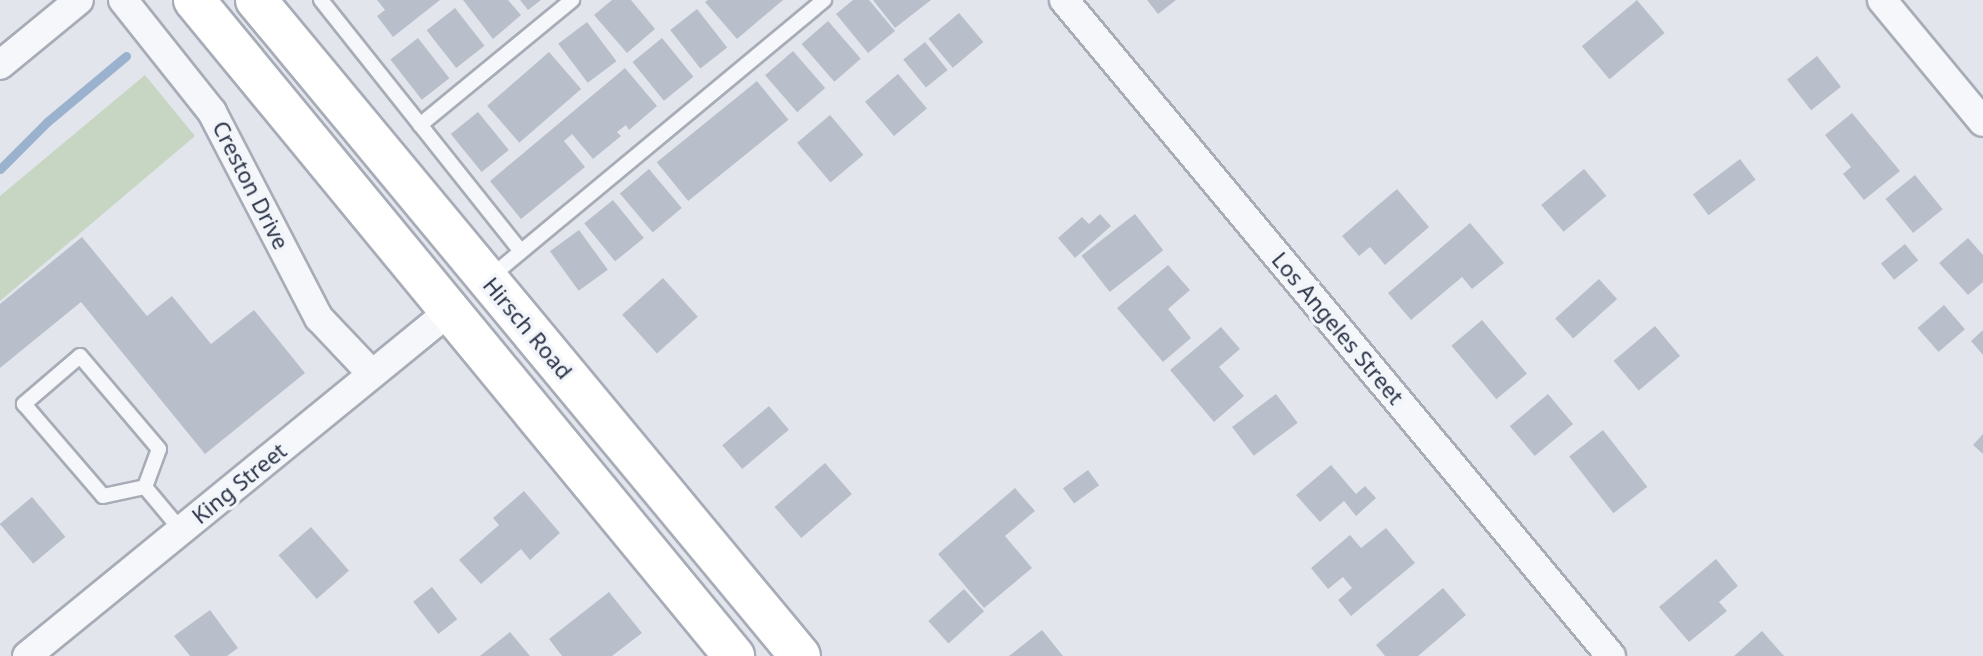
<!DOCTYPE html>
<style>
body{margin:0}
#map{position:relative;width:1983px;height:656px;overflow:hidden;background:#e2e6ec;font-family:"Noto Sans",sans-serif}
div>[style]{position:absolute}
.green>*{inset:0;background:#c7d6c3}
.stream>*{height:9px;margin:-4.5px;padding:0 4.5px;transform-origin:4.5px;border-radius:4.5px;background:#9bb2ce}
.building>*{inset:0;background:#b9bfca;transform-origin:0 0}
.roads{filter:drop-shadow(2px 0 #a7acb7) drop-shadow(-2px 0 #a7acb7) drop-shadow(0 2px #a7acb7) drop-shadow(0 -2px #a7acb7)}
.service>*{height:14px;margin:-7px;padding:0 7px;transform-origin:7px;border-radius:7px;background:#f6f7fa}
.minor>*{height:28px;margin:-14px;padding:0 14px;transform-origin:14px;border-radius:14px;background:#f6f7fa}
.secondary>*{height:40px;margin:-20px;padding:0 20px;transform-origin:20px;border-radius:20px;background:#fff}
span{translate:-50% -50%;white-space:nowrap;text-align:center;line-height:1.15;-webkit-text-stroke:7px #f2f5f9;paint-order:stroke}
.street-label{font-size:22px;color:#293246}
</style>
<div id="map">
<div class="green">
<div style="clip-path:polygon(145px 75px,195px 136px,0 301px,0 196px)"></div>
</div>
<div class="stream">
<div style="left:0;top:169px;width:66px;rotate:-45deg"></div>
<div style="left:47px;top:122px;width:103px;rotate:-39.9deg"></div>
</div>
<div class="building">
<div style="clip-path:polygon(377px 0,440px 0,393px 37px,377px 16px,385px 10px)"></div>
<div style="clip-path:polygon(463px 0,508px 0,521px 15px,493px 39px)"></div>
<div style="clip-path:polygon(520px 0,541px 0,528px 10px)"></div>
<div style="clip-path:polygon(612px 0,631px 0,655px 29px,627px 53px,594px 15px)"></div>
<div style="clip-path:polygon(708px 0,783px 0,737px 39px,705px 2px)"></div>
<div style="clip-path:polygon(853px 0,869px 0,895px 31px,868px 53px,836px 14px)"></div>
<div style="clip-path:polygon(873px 0,931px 0,895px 28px)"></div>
<div style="clip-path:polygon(1147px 0,1176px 0,1158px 14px)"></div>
<div style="left:1637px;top:0;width:43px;height:72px;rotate:50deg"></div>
<div style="left:455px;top:8px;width:48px;height:36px;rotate:52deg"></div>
<div style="left:697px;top:9px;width:49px;height:34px;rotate:52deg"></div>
<div style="left:959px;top:13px;width:38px;height:40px;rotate:50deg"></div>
<div style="left:828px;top:21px;width:50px;height:35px;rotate:49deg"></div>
<div style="left:587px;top:22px;width:49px;height:36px;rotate:53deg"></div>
<div style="left:418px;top:38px;width:51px;height:35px;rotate:52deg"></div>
<div style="left:662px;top:38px;width:50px;height:38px;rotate:51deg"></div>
<div style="left:925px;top:42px;width:36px;height:28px;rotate:51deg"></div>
<div style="left:793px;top:51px;width:49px;height:37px;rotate:49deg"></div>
<div style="left:549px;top:52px;width:49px;height:82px;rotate:49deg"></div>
<div style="left:1817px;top:56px;width:39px;height:38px;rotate:52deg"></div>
<div style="clip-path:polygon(625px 68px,657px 106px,629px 130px,626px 125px,617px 132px,621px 136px,593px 159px,572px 134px,564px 141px,585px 167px,521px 219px,490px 181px)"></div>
<div style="left:898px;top:74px;width:45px;height:43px;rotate:50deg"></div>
<div style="left:757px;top:81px;width:50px;height:129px;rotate:51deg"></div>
<div style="left:478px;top:112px;width:49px;height:35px;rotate:51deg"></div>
<div style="clip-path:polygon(1852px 113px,1900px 171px,1864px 200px,1843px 174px,1851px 167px,1825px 135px)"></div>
<div style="left:830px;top:115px;width:52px;height:43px;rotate:50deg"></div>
<div style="left:1740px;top:159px;width:26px;height:59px;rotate:53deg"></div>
<div style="left:649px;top:169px;width:51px;height:38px;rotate:50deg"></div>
<div style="left:1584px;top:169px;width:35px;height:56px;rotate:50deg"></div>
<div style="left:1915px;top:175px;width:44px;height:38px;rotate:51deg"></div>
<div style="clip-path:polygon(1397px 189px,1429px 227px,1385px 265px,1370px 247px,1359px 256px,1342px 236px)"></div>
<div style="left:613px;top:200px;width:49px;height:37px;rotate:51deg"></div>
<div style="clip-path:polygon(1100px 214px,1111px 226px,1075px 258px,1058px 238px,1082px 217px,1089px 224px)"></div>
<div style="left:1135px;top:214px;width:46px;height:68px;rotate:52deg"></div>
<div style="clip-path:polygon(1470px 223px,1504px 263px,1472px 289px,1462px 277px,1411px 320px,1388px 293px)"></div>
<div style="left:579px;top:230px;width:49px;height:36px;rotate:54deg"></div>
<div style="clip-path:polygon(82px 237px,147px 316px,172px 296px,211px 344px,254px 310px,305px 373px,205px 454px,81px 302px,0 368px,0 304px)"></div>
<div style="clip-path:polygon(1968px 238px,1983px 255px,1983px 282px,1968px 295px,1939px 263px)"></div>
<div style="left:1905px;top:244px;width:21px;height:31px;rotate:51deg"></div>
<div style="clip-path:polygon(1168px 265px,1190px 290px,1168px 309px,1191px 338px,1163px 362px,1117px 308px)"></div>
<div style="left:663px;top:278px;width:52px;height:55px;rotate:48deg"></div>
<div style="left:1599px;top:279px;width:27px;height:59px;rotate:48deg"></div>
<div style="left:1944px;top:305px;width:32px;height:35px;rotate:49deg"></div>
<div style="left:1482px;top:320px;width:70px;height:40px;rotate:50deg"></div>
<div style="left:1655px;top:326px;width:39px;height:54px;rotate:50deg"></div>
<div style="clip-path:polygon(1221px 327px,1240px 349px,1219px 367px,1244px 396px,1214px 422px,1170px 370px)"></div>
<div style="clip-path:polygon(1983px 330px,1983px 355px,1971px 341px)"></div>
<div style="left:1276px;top:394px;width:36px;height:55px;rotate:53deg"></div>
<div style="left:1548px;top:394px;width:39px;height:50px;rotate:50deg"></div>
<div style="left:769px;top:406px;width:31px;height:61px;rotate:50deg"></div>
<div style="left:1603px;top:430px;width:72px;height:43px;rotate:52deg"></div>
<div style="clip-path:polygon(1983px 434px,1983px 454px,1973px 445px)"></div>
<div style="left:825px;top:463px;width:41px;height:67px;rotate:49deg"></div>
<div style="clip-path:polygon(1331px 465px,1356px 494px,1365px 486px,1376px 498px,1356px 516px,1344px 501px,1320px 522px,1296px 495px)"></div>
<div style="left:1088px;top:470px;width:19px;height:31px;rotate:54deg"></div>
<div style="clip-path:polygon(1015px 488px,1035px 511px,1005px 536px,1032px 568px,984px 608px,938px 554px)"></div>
<div style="clip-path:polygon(524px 491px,560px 533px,530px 560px,521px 549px,481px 584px,459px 560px,499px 525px,493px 518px)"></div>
<div style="left:32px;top:497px;width:52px;height:42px;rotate:50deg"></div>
<div style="left:311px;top:527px;width:58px;height:43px;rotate:49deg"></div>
<div style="clip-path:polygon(1386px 528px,1415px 563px,1351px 616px,1338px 600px,1352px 588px,1343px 577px,1328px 589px,1311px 568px,1350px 535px,1361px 548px)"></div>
<div style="clip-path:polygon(1716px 559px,1738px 586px,1719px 602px,1727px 611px,1689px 642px,1659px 607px)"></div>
<div style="left:432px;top:587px;width:41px;height:24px;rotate:52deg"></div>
<div style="clip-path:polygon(1443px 588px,1466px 615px,1418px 656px,1385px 656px,1376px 645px)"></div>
<div style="left:964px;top:589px;width:30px;height:48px;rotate:48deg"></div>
<div style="clip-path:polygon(609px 592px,642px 633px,612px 656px,562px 656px,549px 639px)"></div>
<div style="clip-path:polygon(210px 610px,238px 648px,227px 656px,190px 656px,174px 636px)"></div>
<div style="clip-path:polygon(1042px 630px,1063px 656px,1009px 656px)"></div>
<div style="clip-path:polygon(1762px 631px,1784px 656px,1734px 656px)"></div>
<div style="clip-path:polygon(510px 632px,530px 656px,480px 656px)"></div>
</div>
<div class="roads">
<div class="service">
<div style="left:321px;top:0;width:321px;rotate:51.5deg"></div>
<div style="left:420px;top:125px;width:197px;rotate:-39.4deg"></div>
<div style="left:488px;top:279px;width:437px;rotate:-39.7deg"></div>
<div style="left:145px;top:487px;width:40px;rotate:-69.8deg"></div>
<div style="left:159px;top:449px;width:122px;rotate:-130.3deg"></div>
<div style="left:80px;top:356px;width:74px;rotate:139.4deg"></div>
<div style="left:24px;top:404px;width:121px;rotate:49.3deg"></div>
<div style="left:103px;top:496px;width:43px;rotate:-12.1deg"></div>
<div style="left:145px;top:487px;width:56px;rotate:50.1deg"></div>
</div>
<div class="minor">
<div style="left:123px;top:0;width:143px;rotate:51.5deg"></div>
<div style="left:212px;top:112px;width:232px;rotate:62.6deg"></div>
<div style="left:319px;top:318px;width:77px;rotate:46.6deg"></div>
<div style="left:1064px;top:0;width:854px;rotate:50.18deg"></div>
<div style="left:1882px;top:0;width:158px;rotate:50.4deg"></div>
<div style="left:0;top:65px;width:102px;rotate:-39.4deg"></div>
<div style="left:27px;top:656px;width:549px;rotate:-39.23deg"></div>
</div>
<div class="secondary">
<div style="left:194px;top:0;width:850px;rotate:50.54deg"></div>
<div style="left:256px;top:0;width:852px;rotate:50.33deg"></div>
</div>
</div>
<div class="street-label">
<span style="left:251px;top:185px;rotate:63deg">Creston Drive</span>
<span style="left:528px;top:328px;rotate:50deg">Hirsch Road</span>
<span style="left:1338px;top:328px;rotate:50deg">Los Angeles Street</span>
<span style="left:239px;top:483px;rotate:-39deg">King Street</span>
</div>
</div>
